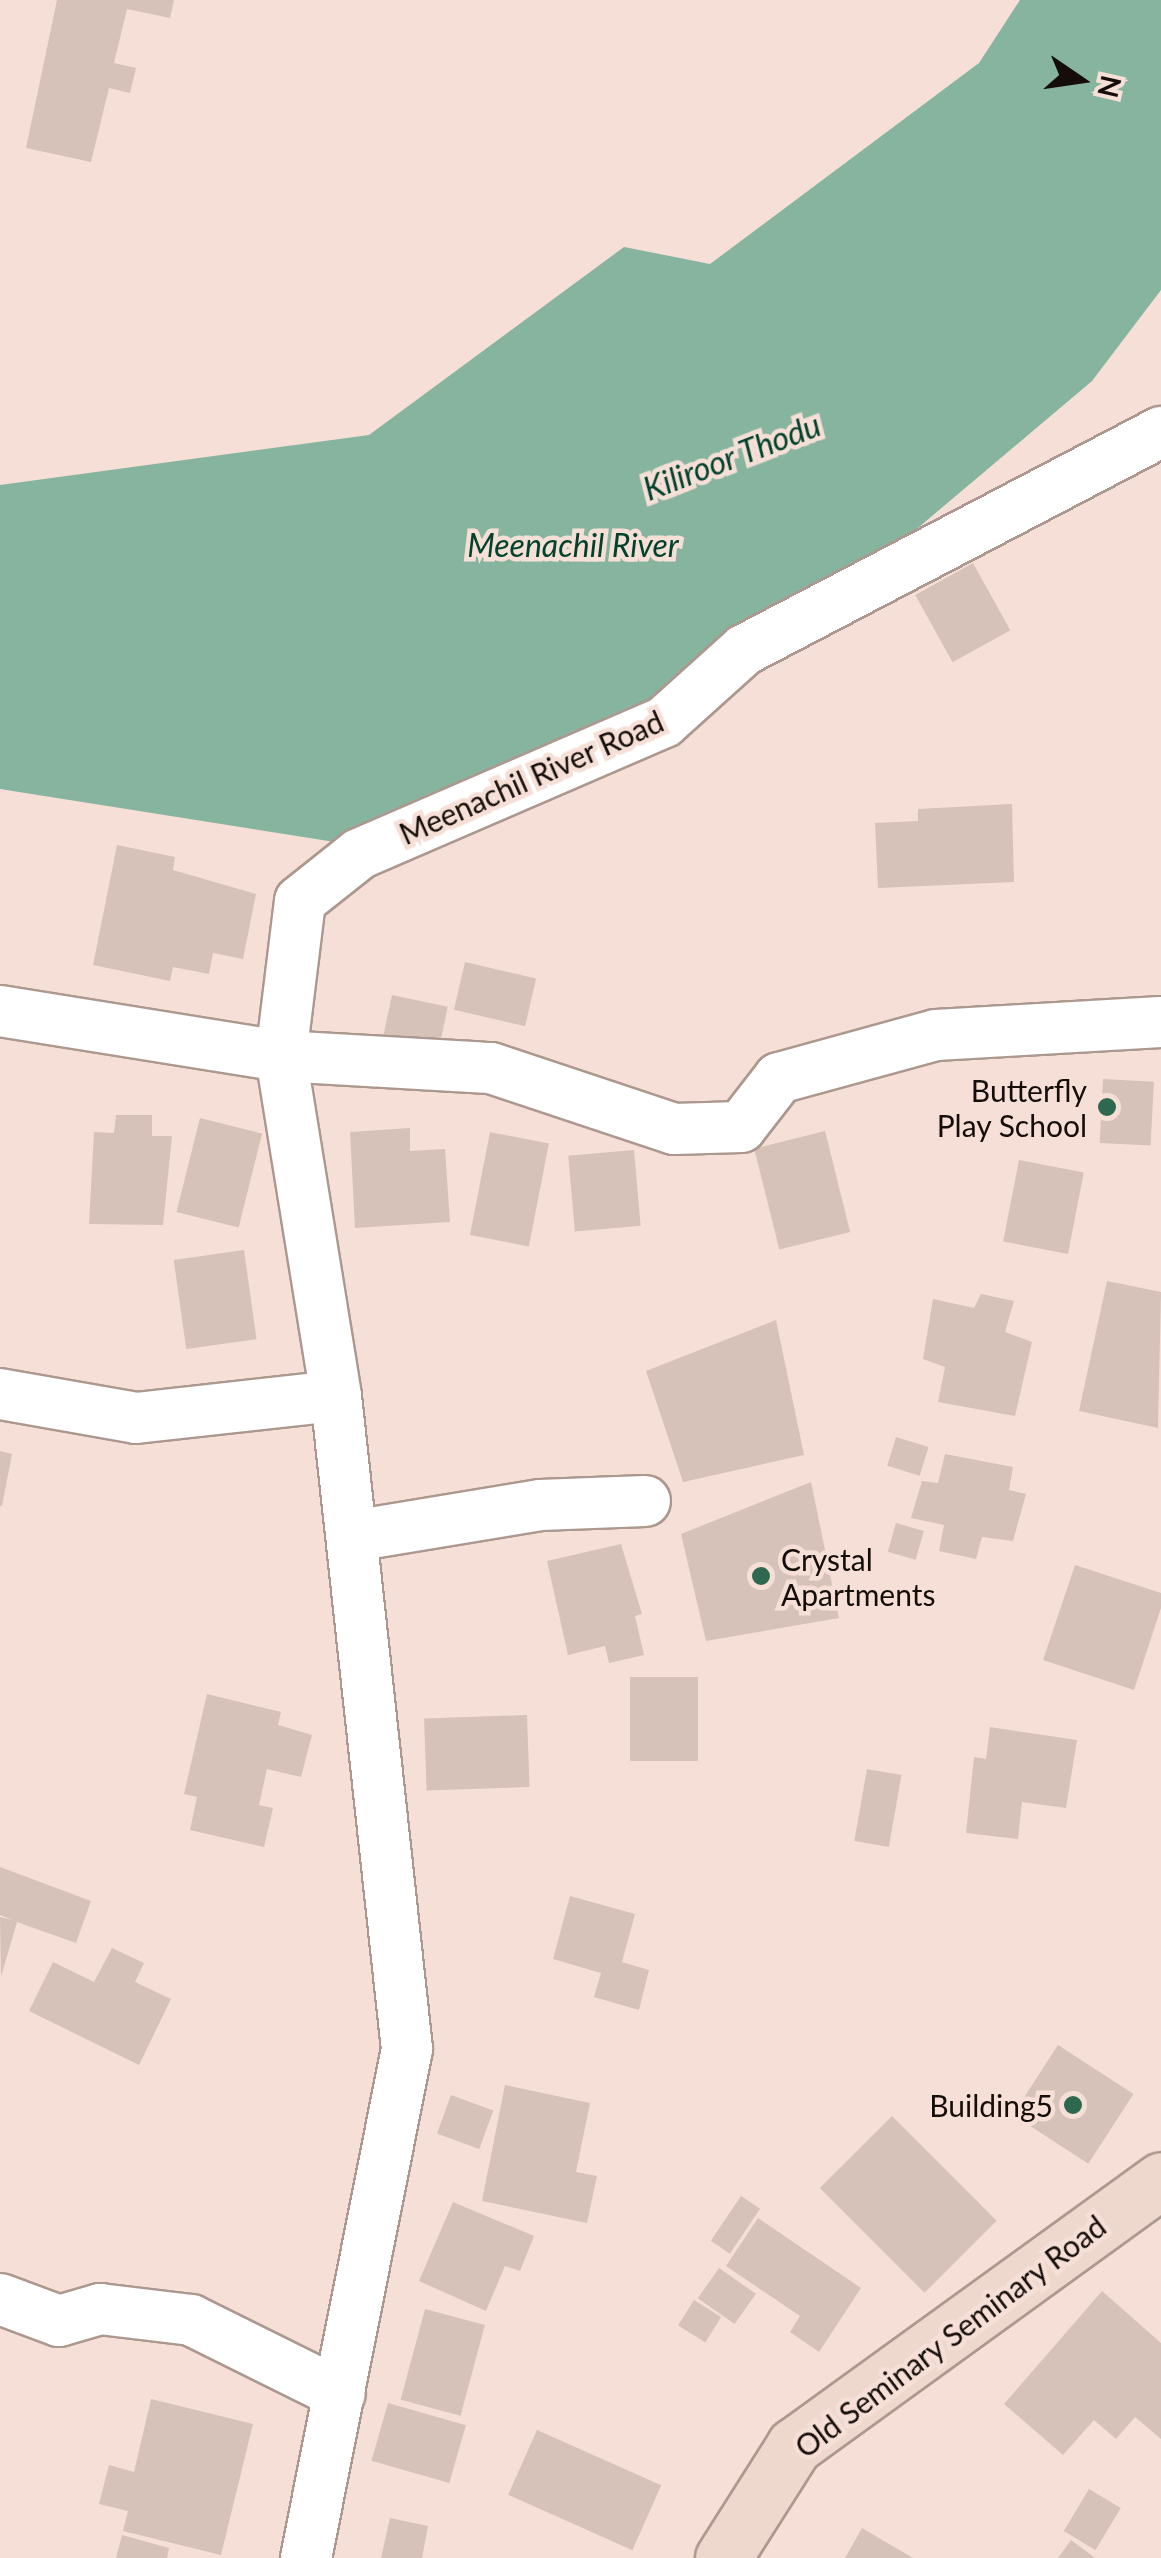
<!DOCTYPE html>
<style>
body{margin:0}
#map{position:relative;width:1161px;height:2558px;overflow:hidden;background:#f5dfd6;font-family:Lato,sans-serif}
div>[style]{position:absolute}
.water>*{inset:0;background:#87b49f}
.building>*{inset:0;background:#d7c2b9;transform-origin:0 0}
.roads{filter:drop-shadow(2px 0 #ac988f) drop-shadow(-2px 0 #ac988f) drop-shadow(0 2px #ac988f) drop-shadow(0 -2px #ac988f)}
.minor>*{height:50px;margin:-25px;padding:0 25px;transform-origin:25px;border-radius:25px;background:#fff}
.secondary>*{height:55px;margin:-27.5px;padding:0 27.5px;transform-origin:27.5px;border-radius:27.5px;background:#eed8ce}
.dots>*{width:28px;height:28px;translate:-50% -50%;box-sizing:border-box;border:5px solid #f5dfd6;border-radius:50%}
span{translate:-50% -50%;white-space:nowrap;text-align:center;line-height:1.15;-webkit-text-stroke:9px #f5dfd6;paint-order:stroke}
.street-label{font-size:30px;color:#140d0a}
.poi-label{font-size:30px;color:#140d0a}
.right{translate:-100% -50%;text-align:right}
.left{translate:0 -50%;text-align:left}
.water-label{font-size:32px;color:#02422d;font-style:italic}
.north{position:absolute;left:1031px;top:30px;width:100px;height:100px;-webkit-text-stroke:8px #f5dfd6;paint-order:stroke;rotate:103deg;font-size:28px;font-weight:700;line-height:40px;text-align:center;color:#140d0a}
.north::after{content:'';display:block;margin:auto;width:35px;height:45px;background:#140d0a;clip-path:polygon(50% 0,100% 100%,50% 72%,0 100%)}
</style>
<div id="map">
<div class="water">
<div style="clip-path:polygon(1020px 0,1161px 0,1161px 290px,1092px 381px,676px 732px,341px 843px,0 789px,0 485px,369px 435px,624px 247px,710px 264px,979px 63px)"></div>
</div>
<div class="building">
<div style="clip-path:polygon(57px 0,174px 0,170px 18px,127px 9px,114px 63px,136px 68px,130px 93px,109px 88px,91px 162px,26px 148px)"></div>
<div style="left:973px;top:563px;width:77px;height:66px;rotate:61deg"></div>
<div style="clip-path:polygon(1012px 804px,1014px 882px,878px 888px,875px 823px,918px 821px,918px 809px)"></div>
<div style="clip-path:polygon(117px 845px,175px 857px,173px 870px,256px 894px,243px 959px,213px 953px,209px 974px,173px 967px,170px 981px,93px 965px)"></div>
<div style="left:465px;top:962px;width:73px;height:49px;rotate:13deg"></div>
<div style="left:392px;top:995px;width:57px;height:43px;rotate:12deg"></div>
<div style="left:1103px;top:1079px;width:51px;height:64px;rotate:3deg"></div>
<div style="clip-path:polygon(116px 1115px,152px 1115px,152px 1136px,172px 1136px,163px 1225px,89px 1224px,94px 1132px,114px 1133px)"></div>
<div style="left:200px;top:1118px;width:64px;height:97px;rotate:14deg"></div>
<div style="clip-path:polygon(410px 1128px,410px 1151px,445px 1149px,450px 1222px,355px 1228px,350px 1132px)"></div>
<div style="left:825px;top:1131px;width:104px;height:73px;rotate:76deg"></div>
<div style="left:490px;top:1132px;width:60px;height:105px;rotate:11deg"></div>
<div style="left:634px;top:1150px;width:76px;height:66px;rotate:85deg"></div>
<div style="left:1019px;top:1160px;width:66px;height:83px;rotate:11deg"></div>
<div style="left:244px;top:1250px;width:90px;height:71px;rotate:82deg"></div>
<div style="clip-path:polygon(1107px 1281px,1161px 1292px,1158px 1428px,1079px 1411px)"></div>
<div style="clip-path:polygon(981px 1294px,1014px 1301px,1005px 1332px,1032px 1342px,1015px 1416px,938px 1402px,945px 1367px,923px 1359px,933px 1299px,974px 1308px)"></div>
<div style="clip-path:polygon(776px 1320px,804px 1455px,683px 1482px,646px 1371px)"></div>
<div style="left:896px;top:1437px;width:34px;height:30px;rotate:17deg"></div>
<div style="clip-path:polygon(0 1451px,12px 1454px,2px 1506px,0 1506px)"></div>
<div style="clip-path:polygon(945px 1454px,1013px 1467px,1009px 1490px,1026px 1494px,1013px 1541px,982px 1537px,976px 1559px,939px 1551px,944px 1525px,911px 1518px,922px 1481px,938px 1483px)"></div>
<div style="clip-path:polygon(811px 1482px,839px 1618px,706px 1641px,681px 1534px)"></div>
<div style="left:896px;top:1523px;width:29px;height:30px;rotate:16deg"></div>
<div style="clip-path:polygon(621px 1544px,642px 1614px,635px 1616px,644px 1655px,609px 1663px,605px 1646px,568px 1655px,547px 1561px)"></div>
<div style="clip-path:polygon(1075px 1565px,1161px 1593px,1161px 1608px,1134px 1690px,1043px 1660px)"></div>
<div style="left:698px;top:1677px;width:84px;height:68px;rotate:90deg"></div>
<div style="clip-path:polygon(207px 1694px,281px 1712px,278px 1725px,312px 1735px,301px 1777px,267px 1769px,259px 1805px,273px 1808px,264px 1847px,190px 1830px,197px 1797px,184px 1794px)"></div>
<div style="left:527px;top:1715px;width:72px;height:103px;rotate:88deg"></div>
<div style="clip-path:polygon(990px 1727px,1077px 1740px,1066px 1808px,1022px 1802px,1018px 1839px,966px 1833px,974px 1757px,986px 1759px)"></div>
<div style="left:867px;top:1769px;width:35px;height:73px;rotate:10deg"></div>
<div style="clip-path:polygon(0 1867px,91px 1901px,76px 1943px,17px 1922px,1px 1977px,0 1917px,13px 1920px,0 1915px)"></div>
<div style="clip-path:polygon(570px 1896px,635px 1914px,622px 1962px,649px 1970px,639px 2010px,594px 1997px,601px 1973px,553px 1959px)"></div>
<div style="clip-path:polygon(112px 1948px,144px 1963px,135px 1982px,171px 1999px,139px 2065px,29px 2011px,53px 1962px,94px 1982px)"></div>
<div style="left:1058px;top:2045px;width:90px;height:83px;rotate:33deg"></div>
<div style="clip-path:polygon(505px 2085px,590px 2103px,576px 2172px,597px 2176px,587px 2223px,482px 2201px)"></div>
<div style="left:451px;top:2095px;width:45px;height:41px;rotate:20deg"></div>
<div style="left:892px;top:2116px;width:148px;height:102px;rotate:45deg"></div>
<div style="left:741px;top:2196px;width:23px;height:54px;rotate:34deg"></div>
<div style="clip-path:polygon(453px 2202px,534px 2236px,520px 2271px,505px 2266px,486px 2311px,419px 2281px)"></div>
<div style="clip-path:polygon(758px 2218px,861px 2288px,819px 2352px,790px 2332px,800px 2316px,726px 2266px)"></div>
<div style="left:719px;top:2268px;width:45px;height:37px;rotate:35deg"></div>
<div style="clip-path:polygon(1102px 2291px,1161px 2343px,1161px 2439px,1135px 2417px,1116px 2439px,1094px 2420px,1063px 2455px,1004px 2404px)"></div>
<div style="left:694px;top:2300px;width:32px;height:30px;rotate:32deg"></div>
<div style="left:425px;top:2309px;width:62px;height:94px;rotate:15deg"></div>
<div style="clip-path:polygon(151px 2399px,253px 2424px,221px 2555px,123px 2531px,128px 2511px,99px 2504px,109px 2465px,134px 2472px)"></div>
<div style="left:388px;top:2403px;width:81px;height:60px;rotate:16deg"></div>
<div style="left:537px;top:2430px;width:136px;height:71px;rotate:24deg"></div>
<div style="left:1089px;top:2489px;width:37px;height:49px;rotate:31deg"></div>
<div style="clip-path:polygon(390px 2518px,428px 2526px,422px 2558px,381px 2558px)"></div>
<div style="clip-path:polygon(862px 2528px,913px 2558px,845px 2558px)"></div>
<div style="clip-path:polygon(122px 2535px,169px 2548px,167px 2558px,116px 2558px)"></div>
<div style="clip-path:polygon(1071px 2540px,1095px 2558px,1058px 2558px)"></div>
</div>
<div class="roads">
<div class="minor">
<div style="left:0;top:1011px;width:285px;rotate:9.1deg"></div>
<div style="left:281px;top:1056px;width:210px;rotate:3.3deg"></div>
<div style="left:491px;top:1068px;width:193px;rotate:18.4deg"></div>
<div style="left:674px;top:1129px;width:67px;rotate:-1.7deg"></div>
<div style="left:741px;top:1127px;width:62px;rotate:-52.2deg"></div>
<div style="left:779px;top:1078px;width:163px;rotate:-15.3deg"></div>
<div style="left:936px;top:1035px;width:225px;rotate:-3.3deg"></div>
<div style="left:0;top:1394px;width:138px;rotate:10deg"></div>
<div style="left:136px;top:1418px;width:201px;rotate:-6.3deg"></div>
<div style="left:353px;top:1536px;width:190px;rotate:-9.4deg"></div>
<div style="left:540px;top:1505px;width:105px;rotate:-2.2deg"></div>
<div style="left:0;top:2299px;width:63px;rotate:20.4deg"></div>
<div style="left:59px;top:2321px;width:43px;rotate:-16.3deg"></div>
<div style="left:100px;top:2309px;width:92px;rotate:6.9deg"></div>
<div style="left:191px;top:2320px;width:166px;rotate:26.4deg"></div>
<div style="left:306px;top:2558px;width:519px;rotate:-78.78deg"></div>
<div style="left:407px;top:2049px;width:657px;rotate:-96.21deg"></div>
<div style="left:336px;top:1396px;width:344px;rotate:-99.2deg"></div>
<div style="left:281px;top:1056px;width:156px;rotate:-83deg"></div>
<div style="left:300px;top:901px;width:75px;rotate:-38.5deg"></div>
<div style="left:359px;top:854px;width:332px;rotate:-23.4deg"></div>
<div style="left:664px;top:722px;width:108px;rotate:-42deg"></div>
<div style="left:744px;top:650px;width:471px;rotate:-27.6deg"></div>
</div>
<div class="secondary">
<div style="left:723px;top:2558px;width:133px;rotate:-57.6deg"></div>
<div style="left:794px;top:2446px;width:453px;rotate:-35.9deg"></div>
</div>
</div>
<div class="dots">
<div style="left:1107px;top:1107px;background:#2e6851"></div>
<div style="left:761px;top:1576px;background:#2e6851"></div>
<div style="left:1073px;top:2105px;background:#2e6851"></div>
</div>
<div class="street-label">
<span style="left:531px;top:777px;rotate:-24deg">Meenachil River Road</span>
<span style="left:950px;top:2336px;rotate:-37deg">Old Seminary Seminary Road</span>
</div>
<div class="poi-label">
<span class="right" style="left:1087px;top:1107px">Butterfly<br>Play School</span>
<span class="left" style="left:781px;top:1576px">Crystal<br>Apartments</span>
<span class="right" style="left:1053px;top:2105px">Building5</span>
</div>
<div class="water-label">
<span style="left:732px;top:457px;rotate:-21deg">Kiliroor Thodu</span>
<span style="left:573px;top:545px">Meenachil River</span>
</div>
<div class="north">N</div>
</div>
